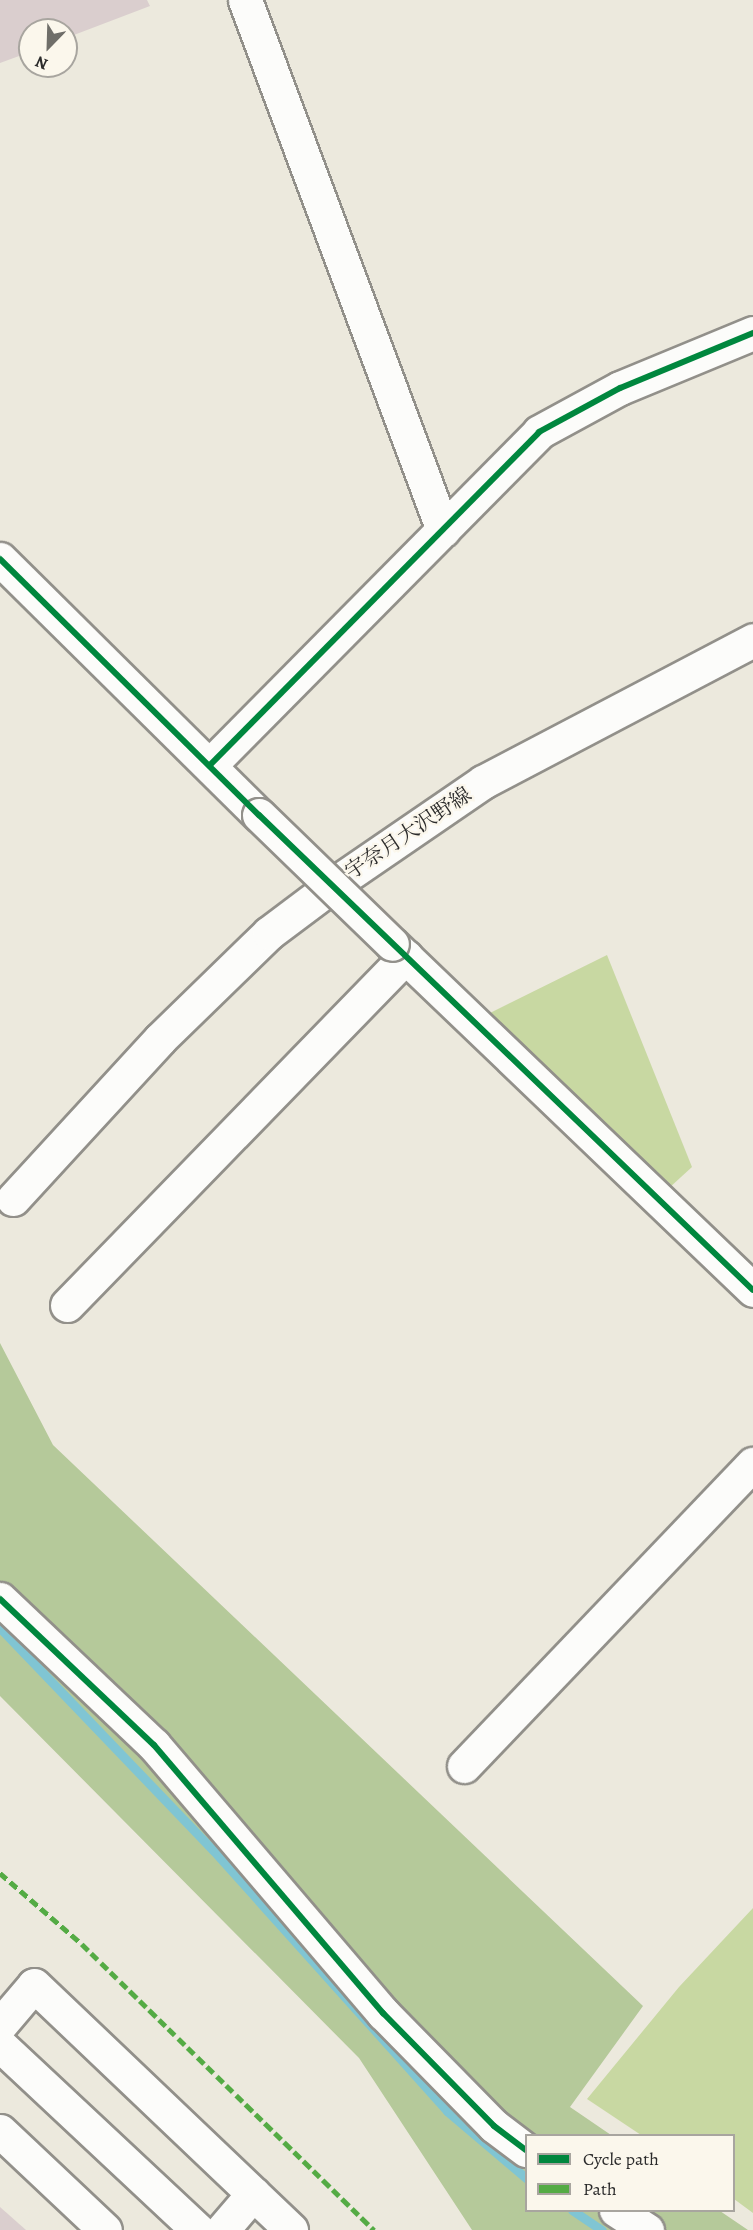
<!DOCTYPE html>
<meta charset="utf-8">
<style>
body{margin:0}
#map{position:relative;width:753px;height:2230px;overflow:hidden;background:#ece9dd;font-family:Alegreya,"Noto Serif JP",serif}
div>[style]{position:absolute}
.green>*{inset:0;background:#c8d8a2}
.forest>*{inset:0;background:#b5c99a}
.stream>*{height:9px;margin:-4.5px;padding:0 4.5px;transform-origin:4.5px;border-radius:4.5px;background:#80c5d3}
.building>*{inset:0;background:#dacece}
.roads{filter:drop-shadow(2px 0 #92908a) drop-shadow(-2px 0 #92908a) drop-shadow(0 2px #92908a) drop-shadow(0 -2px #92908a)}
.minor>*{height:33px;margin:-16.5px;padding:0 16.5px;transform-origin:16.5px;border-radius:16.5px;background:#fcfcfa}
.major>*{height:33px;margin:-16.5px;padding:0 16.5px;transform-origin:16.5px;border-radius:16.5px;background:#fcfcfa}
.bridges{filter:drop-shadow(2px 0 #92908a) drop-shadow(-2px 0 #92908a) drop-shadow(0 2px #92908a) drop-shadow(0 -2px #92908a)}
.minor-bridge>*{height:33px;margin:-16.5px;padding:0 16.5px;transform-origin:16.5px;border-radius:16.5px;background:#fcfcfa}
.quiet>*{height:4.5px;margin-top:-2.25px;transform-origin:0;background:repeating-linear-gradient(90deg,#54ab44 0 9px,transparent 0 13.5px)}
.cycleway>*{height:6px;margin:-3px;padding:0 3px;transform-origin:3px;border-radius:3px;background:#00873e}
span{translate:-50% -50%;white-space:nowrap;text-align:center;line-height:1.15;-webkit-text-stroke:4.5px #fbf7ec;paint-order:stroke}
.street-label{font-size:21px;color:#2b2b2b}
.legend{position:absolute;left:525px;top:2134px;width:210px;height:78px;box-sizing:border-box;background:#fbf7ec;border:2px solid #a8a59f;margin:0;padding:8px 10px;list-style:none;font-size:18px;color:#2b2b2b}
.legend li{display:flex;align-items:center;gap:12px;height:30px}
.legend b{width:30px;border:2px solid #a8a59f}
.north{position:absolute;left:18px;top:18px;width:60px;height:60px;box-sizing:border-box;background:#fbf7ec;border:2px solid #a8a59f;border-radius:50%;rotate:203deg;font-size:16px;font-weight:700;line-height:24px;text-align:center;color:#2b2b2b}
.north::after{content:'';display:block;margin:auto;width:21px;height:27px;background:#6f6e69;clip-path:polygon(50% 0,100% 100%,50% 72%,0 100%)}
</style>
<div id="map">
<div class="green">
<div style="clip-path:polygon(607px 955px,692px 1167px,669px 1188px,490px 1013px)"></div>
<div style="clip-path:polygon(753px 1908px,753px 2213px,734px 2199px,734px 2136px,641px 2135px,587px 2099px,679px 1987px)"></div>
</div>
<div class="forest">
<div style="clip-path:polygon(0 1343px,53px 1445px,643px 2006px,570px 2107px,611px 2135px,526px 2136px,526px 2210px,720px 2211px,748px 2230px,472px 2230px,359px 2058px,0 1696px)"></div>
</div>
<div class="stream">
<div style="left:0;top:1628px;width:308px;rotate:46.2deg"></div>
<div style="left:213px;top:1850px;width:351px;rotate:48.1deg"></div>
<div style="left:447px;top:2111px;width:104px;rotate:40.3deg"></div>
<div style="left:572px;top:2210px;width:36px;rotate:34deg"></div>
</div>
<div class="building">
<div style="clip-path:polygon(0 0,147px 0,150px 6px,66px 38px,66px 30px,30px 30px,30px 52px,0 63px)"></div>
<div style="clip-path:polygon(0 2207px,26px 2230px,0 2230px)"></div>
</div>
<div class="roads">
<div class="minor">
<div style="left:245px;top:0;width:566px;rotate:69.52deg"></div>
<div style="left:0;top:559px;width:364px;rotate:44.7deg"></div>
<div style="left:210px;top:765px;width:468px;rotate:-45.3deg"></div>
<div style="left:539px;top:432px;width:92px;rotate:-28.5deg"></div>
<div style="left:620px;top:388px;width:144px;rotate:-22.5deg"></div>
<div style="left:392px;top:944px;width:500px;rotate:43.78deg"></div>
<div style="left:67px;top:1305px;width:486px;rotate:-45.8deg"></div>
<div style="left:0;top:1599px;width:212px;rotate:43.5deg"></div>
<div style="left:154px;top:1745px;width:353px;rotate:49.5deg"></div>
<div style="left:383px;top:2013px;width:158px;rotate:45.5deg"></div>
<div style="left:494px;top:2126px;width:40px;rotate:37deg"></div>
<div style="left:464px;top:1766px;width:418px;rotate:-46.3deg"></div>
<div style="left:0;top:2025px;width:52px;rotate:-49.6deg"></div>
<div style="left:34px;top:1985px;width:355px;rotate:43.6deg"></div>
<div style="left:0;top:2045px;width:271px;rotate:43.1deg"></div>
<div style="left:0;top:2131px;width:144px;rotate:43.3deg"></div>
<div style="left:616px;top:2210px;width:37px;rotate:33deg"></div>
<div style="left:222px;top:2230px;width:48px;rotate:-49.3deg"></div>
</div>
<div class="major">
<div style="left:13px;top:1199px;width:217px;rotate:-47.4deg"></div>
<div style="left:160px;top:1039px;width:152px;rotate:-44.2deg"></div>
<div style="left:269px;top:933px;width:85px;rotate:-36.9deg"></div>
<div style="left:337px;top:882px;width:177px;rotate:-34.4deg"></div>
<div style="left:483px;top:782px;width:305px;rotate:-27.7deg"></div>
</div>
</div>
<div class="bridges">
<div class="minor-bridge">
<div style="left:259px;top:815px;width:185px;rotate:44.1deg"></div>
</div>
</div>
<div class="quiet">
<div style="left:0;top:1873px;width:108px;rotate:40.9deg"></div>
<div style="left:82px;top:1944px;width:409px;rotate:44.4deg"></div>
</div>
<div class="cycleway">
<div style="left:0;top:559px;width:364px;rotate:44.7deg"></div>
<div style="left:259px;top:815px;width:685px;rotate:43.88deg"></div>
<div style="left:210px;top:765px;width:468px;rotate:-45.3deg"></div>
<div style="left:539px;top:432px;width:92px;rotate:-28.5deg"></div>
<div style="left:620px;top:388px;width:144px;rotate:-22.5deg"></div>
<div style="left:0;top:1599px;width:212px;rotate:43.5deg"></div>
<div style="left:154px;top:1745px;width:353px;rotate:49.5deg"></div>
<div style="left:383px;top:2013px;width:158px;rotate:45.5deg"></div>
<div style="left:494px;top:2126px;width:40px;rotate:37deg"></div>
</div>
<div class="street-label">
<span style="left:408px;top:833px;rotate:-34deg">宇奈月大沢野線</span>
</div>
<ul class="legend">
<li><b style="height:8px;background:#00873e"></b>Cycle path</li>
<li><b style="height:8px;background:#54ab44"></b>Path</li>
</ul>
<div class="north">N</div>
</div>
